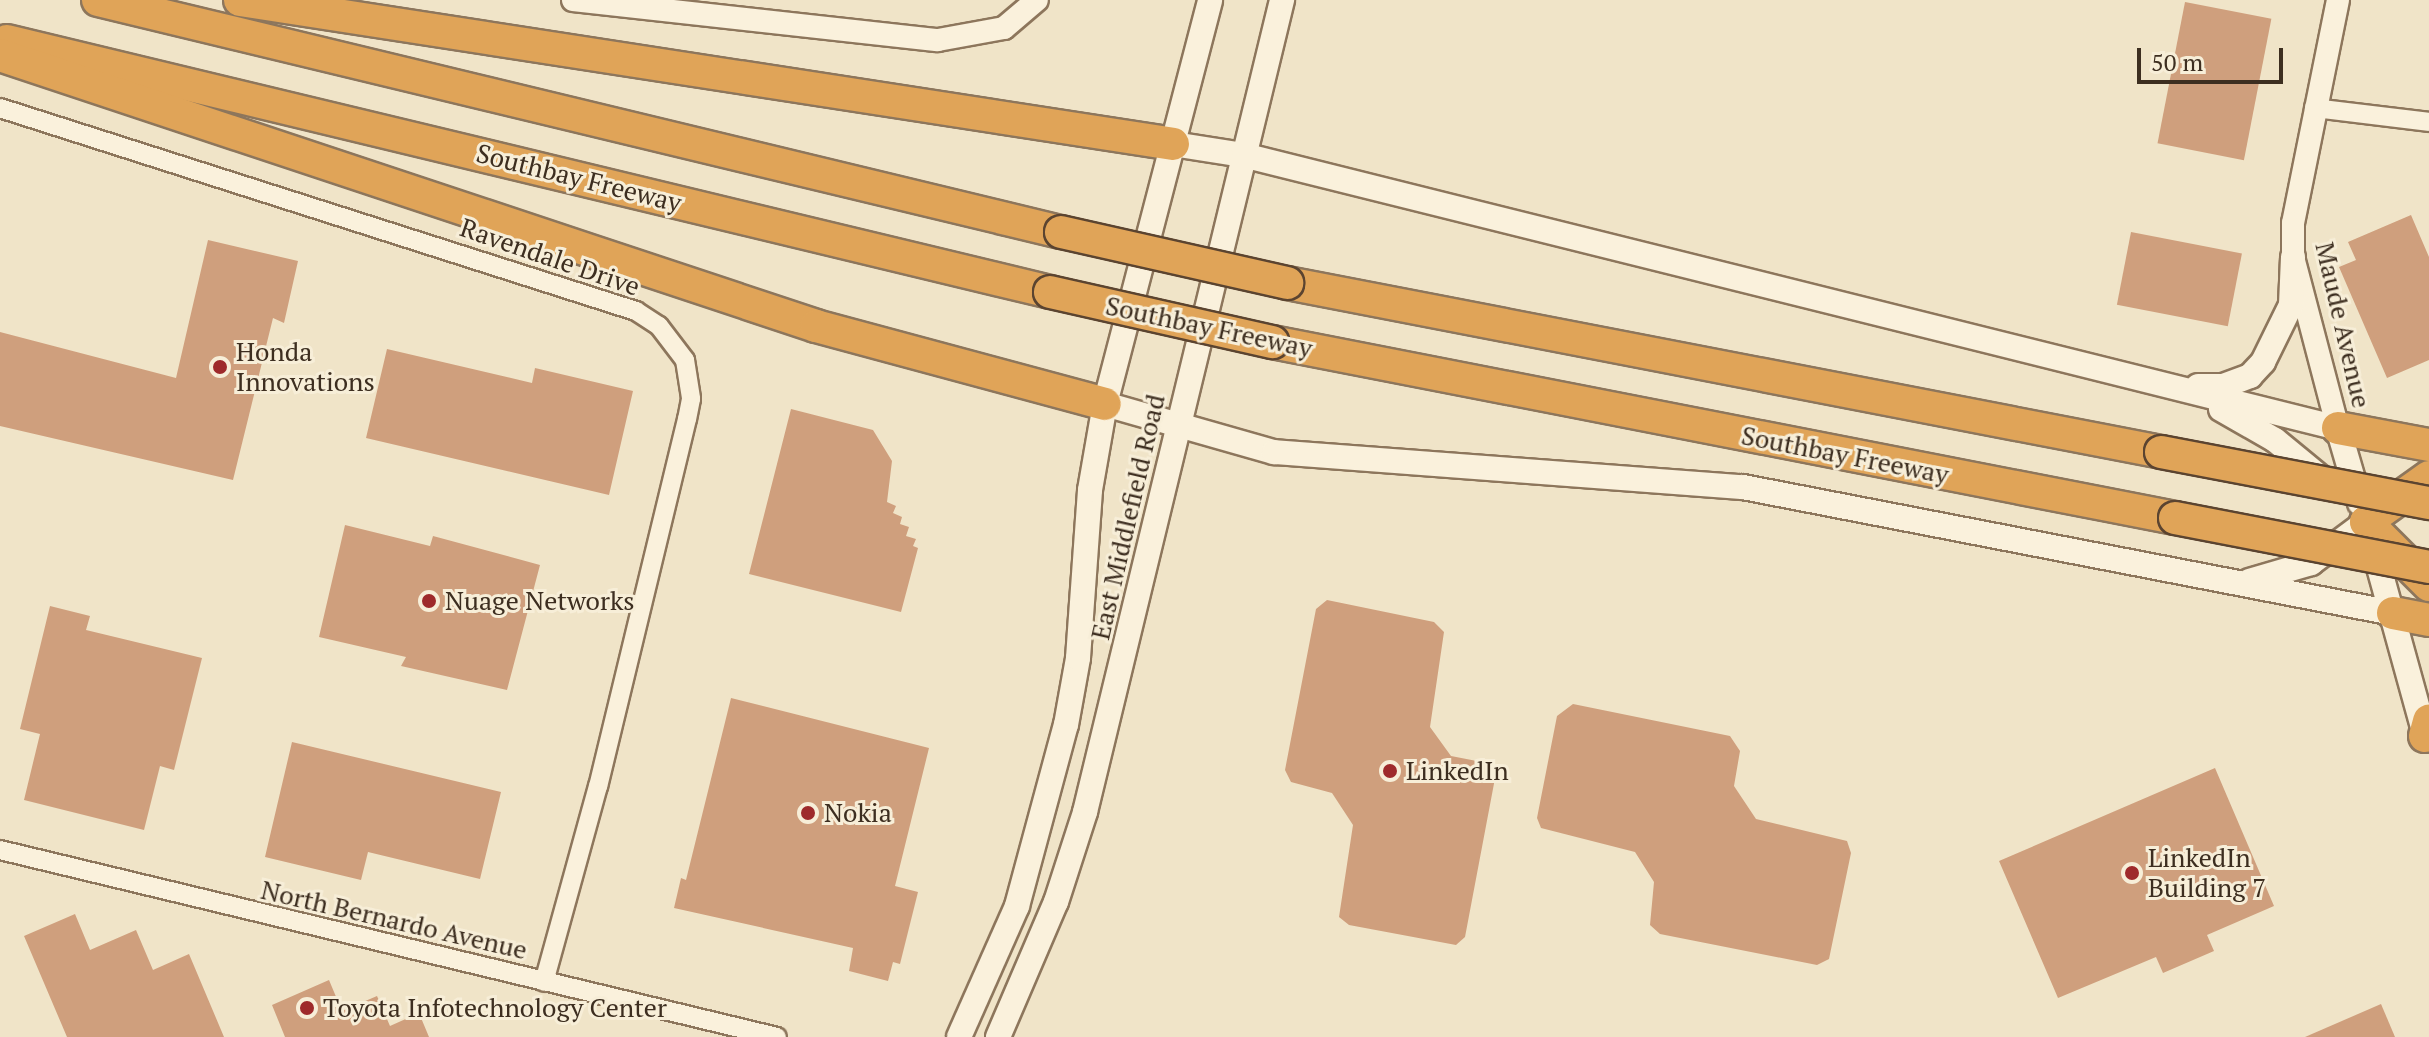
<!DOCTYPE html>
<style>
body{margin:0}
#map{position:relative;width:2429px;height:1037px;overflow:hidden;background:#f0e4c8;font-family:"PT Serif",serif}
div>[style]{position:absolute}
.building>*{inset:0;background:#cf9f7d;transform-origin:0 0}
.roads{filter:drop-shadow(2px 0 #8d765c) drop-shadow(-2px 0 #8d765c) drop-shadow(0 2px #8d765c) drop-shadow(0 -2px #8d765c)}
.minor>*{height:18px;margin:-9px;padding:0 9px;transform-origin:9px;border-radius:9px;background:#faf1dc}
.tertiary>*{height:22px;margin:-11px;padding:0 11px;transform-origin:11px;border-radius:11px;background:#faf1dc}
.secondary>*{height:24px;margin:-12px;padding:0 12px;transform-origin:12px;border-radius:12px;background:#faf1dc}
.motorway>*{height:32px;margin:-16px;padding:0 16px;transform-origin:16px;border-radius:16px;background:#e0a458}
.bridges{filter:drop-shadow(2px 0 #5b4430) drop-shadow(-2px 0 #5b4430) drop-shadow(0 2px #5b4430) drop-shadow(0 -2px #5b4430)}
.motorway-bridge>*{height:32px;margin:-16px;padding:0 16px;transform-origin:16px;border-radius:16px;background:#e0a458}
.dots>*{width:22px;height:22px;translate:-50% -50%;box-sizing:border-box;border:4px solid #f7eed8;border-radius:50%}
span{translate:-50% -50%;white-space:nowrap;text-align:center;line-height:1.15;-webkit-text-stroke:6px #f7eed8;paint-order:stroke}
.street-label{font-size:26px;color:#3d2e20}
.poi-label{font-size:26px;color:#3d2e20}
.left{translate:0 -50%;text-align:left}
.scale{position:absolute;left:2137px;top:48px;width:146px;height:36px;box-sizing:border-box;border:4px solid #3d2e20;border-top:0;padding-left:10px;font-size:24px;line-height:28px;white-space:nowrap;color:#3d2e20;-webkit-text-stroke:6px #f7eed8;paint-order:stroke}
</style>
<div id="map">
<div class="building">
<div style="left:2185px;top:2px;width:88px;height:144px;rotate:11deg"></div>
<div style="clip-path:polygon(2411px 215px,2429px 257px,2429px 360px,2387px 378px,2339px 267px,2356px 260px,2348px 242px)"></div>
<div style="left:2131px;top:232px;width:113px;height:74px;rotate:11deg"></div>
<div style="clip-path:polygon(208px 240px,298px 261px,284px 323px,273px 318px,233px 480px,0 426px,0 332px,176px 378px)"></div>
<div style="clip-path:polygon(387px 349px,532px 383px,535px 368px,633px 391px,609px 495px,366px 438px)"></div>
<div style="clip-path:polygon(791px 409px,873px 430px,892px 461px,887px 502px,896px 506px,893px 513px,902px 517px,900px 524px,909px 527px,906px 536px,916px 539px,913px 546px,918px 548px,901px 612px,749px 574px)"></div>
<div style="clip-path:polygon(345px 525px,430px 546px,433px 536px,540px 565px,507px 690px,401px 666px,406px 657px,319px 637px)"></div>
<div style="clip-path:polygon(1327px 600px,1434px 622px,1444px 632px,1430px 727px,1451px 756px,1487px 763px,1496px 773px,1465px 937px,1456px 945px,1349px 925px,1339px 917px,1353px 825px,1332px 793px,1291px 782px,1285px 770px,1316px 609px)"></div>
<div style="clip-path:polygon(50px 606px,90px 616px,86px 630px,202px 658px,174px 770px,160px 766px,144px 830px,24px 800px,40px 734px,20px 729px)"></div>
<div style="clip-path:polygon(731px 698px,929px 748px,895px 886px,918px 892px,900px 964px,893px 962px,888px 981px,849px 971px,853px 948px,674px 908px,681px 878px,686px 880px)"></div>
<div style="clip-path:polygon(1573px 704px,1730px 736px,1740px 751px,1734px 786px,1756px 819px,1847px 841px,1851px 853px,1829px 959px,1817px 965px,1660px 934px,1650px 925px,1654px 882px,1635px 852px,1541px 828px,1537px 818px,1557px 716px)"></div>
<div style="clip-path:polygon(292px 742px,501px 792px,480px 879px,368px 852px,361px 880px,265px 857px)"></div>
<div style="clip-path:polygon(2215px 768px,2274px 906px,2207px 935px,2214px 951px,2163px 973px,2156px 957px,2058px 998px,1999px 861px)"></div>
<div style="clip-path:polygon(75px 914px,90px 950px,136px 930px,153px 970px,189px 954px,224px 1037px,67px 1037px,24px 936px)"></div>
<div style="clip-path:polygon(329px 980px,342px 1011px,377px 996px,390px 1026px,419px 1013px,429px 1037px,285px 1037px,272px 1005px)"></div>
<div style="clip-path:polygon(2381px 1004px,2395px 1037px,2305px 1037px)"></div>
</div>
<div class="roads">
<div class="minor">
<div style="left:0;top:108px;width:668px;rotate:17.7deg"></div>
<div style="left:636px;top:311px;width:27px;rotate:33deg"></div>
<div style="left:659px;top:326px;width:43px;rotate:52.6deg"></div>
<div style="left:685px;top:360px;width:39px;rotate:81deg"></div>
<div style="left:691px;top:399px;width:20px;rotate:101deg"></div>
<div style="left:687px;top:419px;width:378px;rotate:103.6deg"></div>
<div style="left:598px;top:786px;width:203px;rotate:105.4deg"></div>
<div style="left:2314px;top:108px;width:116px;rotate:6.9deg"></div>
<div style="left:0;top:850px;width:799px;rotate:13.53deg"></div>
</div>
<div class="tertiary">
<div style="left:573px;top:0;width:367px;rotate:6.3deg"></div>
<div style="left:938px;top:40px;width:67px;rotate:-10.3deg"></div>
<div style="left:1004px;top:28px;width:43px;rotate:-40.3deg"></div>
<div style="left:2338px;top:0;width:227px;rotate:101.4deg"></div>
<div style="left:2293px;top:223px;width:34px;rotate:90deg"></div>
<div style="left:2293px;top:257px;width:177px;rotate:75.3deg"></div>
</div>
<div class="secondary">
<div style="left:1173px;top:144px;width:71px;rotate:8.9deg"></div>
<div style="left:1243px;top:155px;width:1129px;rotate:14deg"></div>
<div style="left:2338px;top:428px;width:78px;rotate:73.7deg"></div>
<div style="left:2198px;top:386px;width:25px"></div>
<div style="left:2223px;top:386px;width:29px;rotate:-20deg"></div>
<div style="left:2250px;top:376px;width:19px;rotate:-47deg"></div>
<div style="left:2263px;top:362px;width:64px;rotate:-63.8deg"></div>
<div style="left:2291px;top:305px;width:48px;rotate:-87.6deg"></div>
<div style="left:1105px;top:404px;width:176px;rotate:15.9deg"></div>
<div style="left:1274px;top:452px;width:470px;rotate:4.3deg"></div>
<div style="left:1743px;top:487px;width:662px;rotate:10.97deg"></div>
<div style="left:2221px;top:409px;width:62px;rotate:29.9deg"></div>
<div style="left:2275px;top:440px;width:72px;rotate:39.4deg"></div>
<div style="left:2372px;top:542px;width:203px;rotate:74.6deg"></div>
<div style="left:2249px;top:581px;width:65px;rotate:-16.2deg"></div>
<div style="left:2311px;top:563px;width:69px;rotate:-36.7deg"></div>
<div style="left:959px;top:1037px;width:143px;rotate:-66.1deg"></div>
<div style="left:1017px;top:906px;width:188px;rotate:-74.9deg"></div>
<div style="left:1066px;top:725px;width:68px;rotate:-79.8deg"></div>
<div style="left:1078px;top:658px;width:168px;rotate:-85.9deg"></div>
<div style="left:1090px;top:490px;width:87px;rotate:-80.1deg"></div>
<div style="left:1105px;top:404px;width:417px;rotate:-75.4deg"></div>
<div style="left:998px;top:1037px;width:147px;rotate:-66.8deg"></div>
<div style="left:1056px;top:902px;width:95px;rotate:-72.1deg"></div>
<div style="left:1085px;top:812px;width:836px;rotate:-76.36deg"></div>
</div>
<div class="motorway">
<div style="left:98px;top:0;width:991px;rotate:13.55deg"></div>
<div style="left:240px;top:0;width:944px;rotate:8.77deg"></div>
<div style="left:7px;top:41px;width:1073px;rotate:13.53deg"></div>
<div style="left:0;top:55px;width:860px;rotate:18.37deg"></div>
<div style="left:816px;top:326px;width:299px;rotate:15.1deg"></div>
<div style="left:1287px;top:283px;width:890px;rotate:10.94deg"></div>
<div style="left:1272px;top:342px;width:920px;rotate:11.03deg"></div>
<div style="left:2338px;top:428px;width:93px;rotate:10.6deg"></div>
<div style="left:2429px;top:477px;width:77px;rotate:144.5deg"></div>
<div style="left:2366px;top:522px;width:89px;rotate:45deg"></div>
<div style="left:2393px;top:613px;width:37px;rotate:11deg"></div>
<div style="left:2425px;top:736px;width:16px;rotate:-75deg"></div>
</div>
</div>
<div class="bridges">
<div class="motorway-bridge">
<div style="left:1061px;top:232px;width:232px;rotate:12.7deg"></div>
<div style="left:1050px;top:292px;width:228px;rotate:12.7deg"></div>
<div style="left:2161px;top:452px;width:273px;rotate:10.8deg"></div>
<div style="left:2175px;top:518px;width:259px;rotate:10.9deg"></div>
</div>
</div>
<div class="dots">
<div style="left:220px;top:367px;background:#9e2a2b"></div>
<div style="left:429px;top:601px;background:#9e2a2b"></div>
<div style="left:1390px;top:771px;background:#9e2a2b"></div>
<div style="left:808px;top:813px;background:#9e2a2b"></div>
<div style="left:2132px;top:873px;background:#9e2a2b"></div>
<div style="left:307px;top:1008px;background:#9e2a2b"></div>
</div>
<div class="street-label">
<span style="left:579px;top:178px;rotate:14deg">Southbay Freeway</span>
<span style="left:550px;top:257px;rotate:19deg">Ravendale Drive</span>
<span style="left:2343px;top:325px;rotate:77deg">Maude Avenue</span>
<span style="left:1209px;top:327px;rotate:12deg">Southbay Freeway</span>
<span style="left:1845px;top:455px;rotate:11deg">Southbay Freeway</span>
<span style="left:1128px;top:517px;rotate:-77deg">East Middlefield Road</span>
<span style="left:394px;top:920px;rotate:13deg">North Bernardo Avenue</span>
</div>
<div class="poi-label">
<span class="left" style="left:236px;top:367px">Honda<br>Innovations</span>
<span class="left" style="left:445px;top:601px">Nuage Networks</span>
<span class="left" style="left:1406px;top:771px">LinkedIn</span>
<span class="left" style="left:824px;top:813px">Nokia</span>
<span class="left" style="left:2148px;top:873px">LinkedIn<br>Building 7</span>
<span class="left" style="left:323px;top:1008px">Toyota Infotechnology Center</span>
</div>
<div class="scale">50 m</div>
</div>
